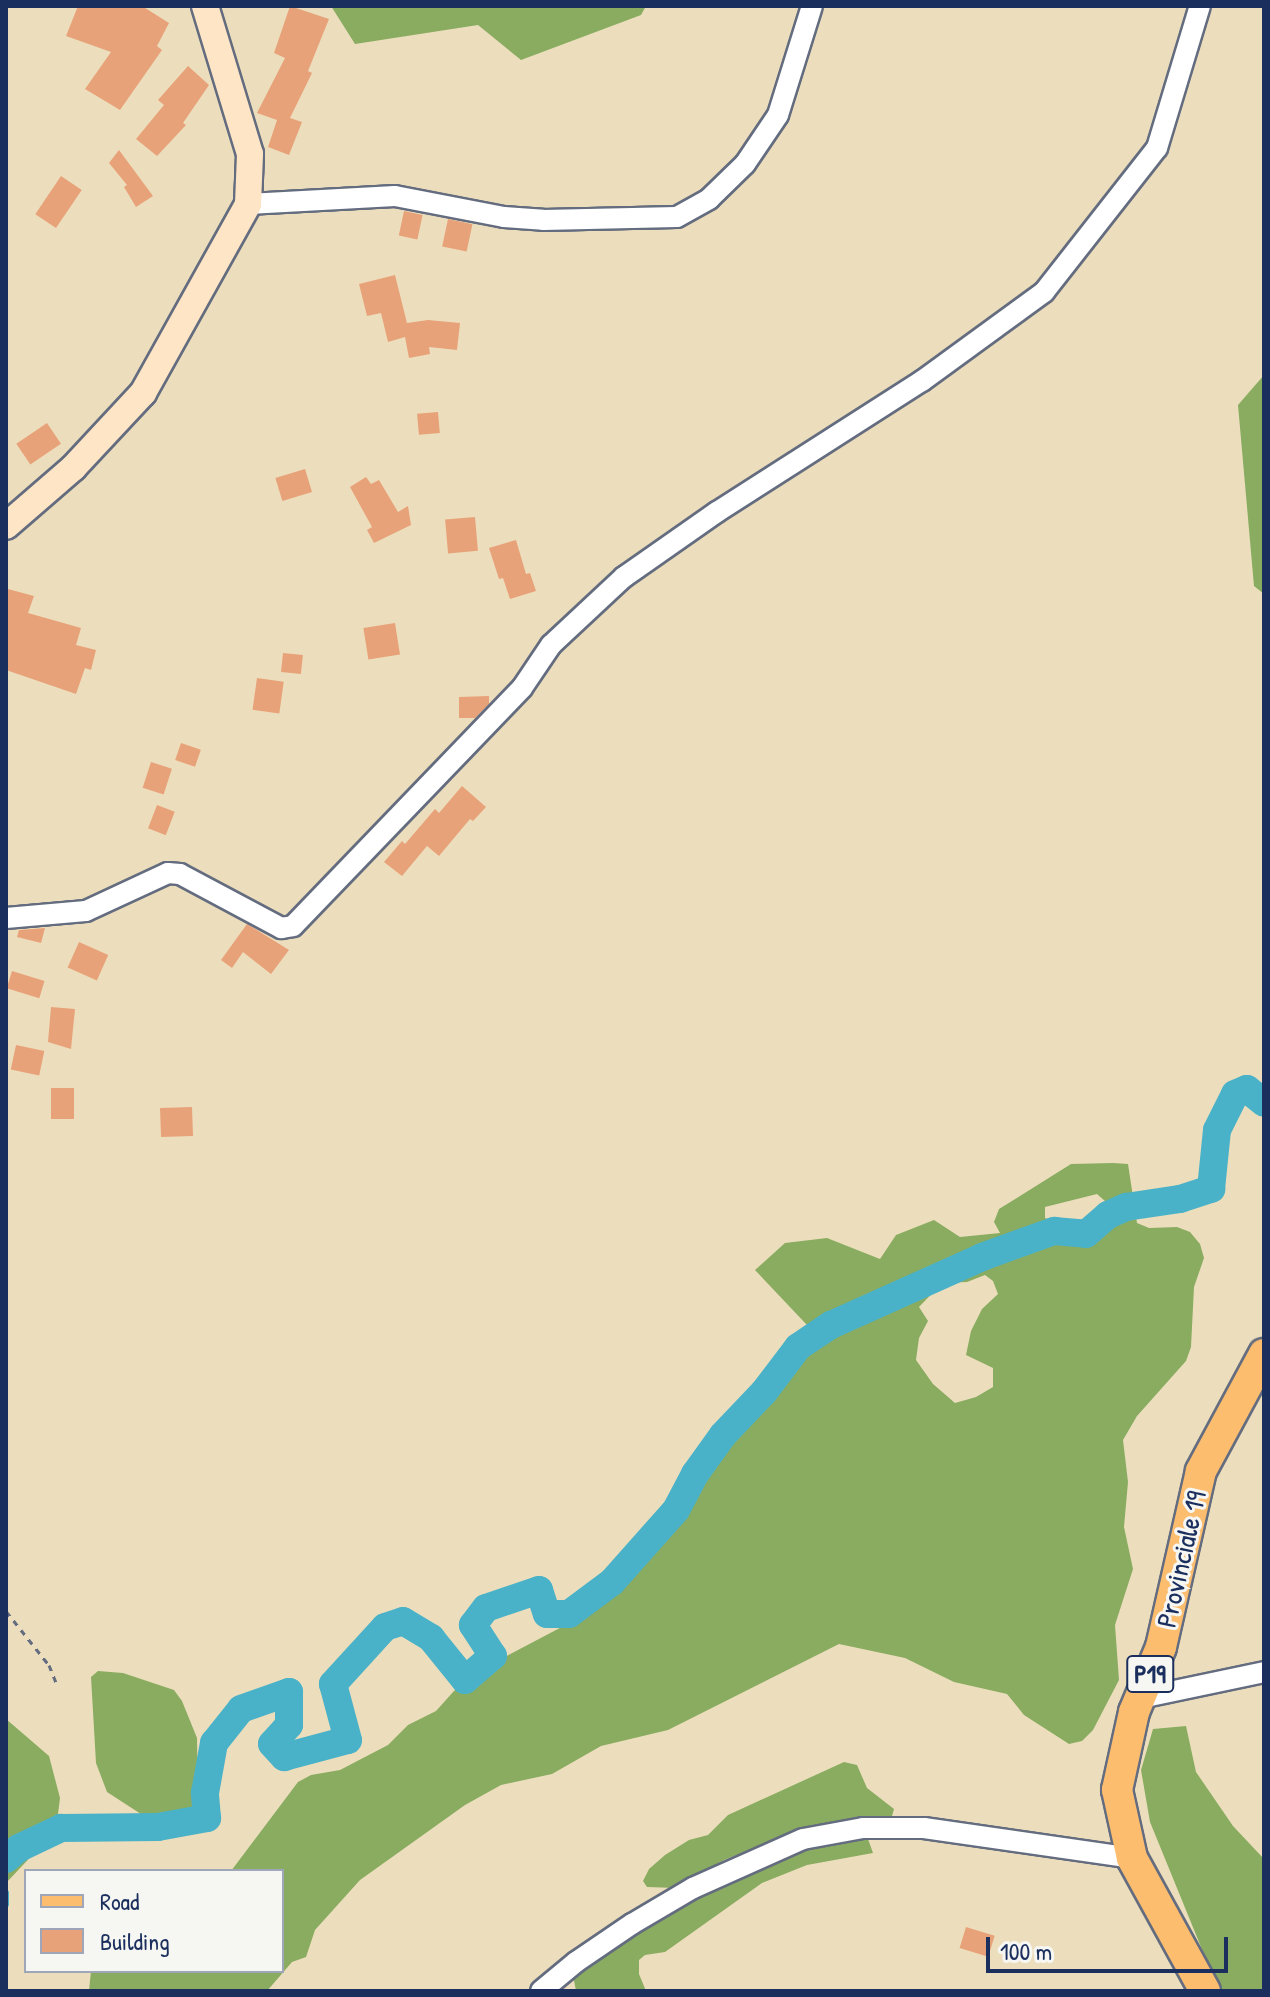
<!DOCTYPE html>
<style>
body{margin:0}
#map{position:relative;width:1270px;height:1997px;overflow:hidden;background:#ecdebc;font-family:"Patrick Hand",sans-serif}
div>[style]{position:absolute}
.forest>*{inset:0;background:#89ac61}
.stream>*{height:5px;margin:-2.5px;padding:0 2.5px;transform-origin:2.5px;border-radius:2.5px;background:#4ab2c8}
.river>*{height:28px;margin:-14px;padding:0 14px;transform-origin:14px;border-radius:14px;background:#4ab2c8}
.building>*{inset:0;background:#e8a279;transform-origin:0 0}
.path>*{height:3px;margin-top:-1.5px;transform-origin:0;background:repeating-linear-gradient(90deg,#646c7f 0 6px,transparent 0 12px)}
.roads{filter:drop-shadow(2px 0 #646c7f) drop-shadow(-2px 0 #646c7f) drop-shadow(0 2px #646c7f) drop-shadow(0 -2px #646c7f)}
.street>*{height:20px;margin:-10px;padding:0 10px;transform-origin:10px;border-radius:10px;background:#fff}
.secondary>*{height:26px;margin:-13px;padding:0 13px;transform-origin:13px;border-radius:13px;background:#fee5c5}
.primary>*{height:30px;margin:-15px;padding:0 15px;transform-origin:15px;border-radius:15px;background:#fcbd6f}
span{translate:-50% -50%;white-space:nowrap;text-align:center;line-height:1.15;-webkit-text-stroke:6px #f6f6f2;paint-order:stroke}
.shield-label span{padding:2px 6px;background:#f6f6f2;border:2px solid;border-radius:6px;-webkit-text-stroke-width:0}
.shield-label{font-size:26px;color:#1b2f5e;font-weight:700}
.street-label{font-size:28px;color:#1b2f5e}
.frame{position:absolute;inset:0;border:8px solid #1b2f5e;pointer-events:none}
.legend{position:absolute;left:24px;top:1869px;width:260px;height:104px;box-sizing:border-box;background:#f6f6f2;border:2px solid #9ea6b7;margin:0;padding:10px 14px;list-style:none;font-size:24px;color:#1b2f5e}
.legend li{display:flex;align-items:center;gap:16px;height:40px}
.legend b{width:40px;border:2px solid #9ea6b7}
.scale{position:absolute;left:986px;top:1937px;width:242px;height:36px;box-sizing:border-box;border:4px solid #1b2f5e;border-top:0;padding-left:10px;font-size:24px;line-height:28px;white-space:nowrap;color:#1b2f5e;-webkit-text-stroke:6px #f6f6f2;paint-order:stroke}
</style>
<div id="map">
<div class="forest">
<div style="clip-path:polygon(331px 6px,646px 6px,641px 15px,521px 60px,478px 25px,355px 44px)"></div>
<div style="clip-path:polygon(1264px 375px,1264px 594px,1254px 586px,1238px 405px)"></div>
<div style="clip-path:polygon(evenodd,1113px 1163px,1128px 1164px,1137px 1223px,1149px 1228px,1177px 1227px,1190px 1232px,1200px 1244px,1204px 1258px,1194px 1287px,1191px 1347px,1186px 1361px,1137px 1416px,1123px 1440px,1128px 1482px,1124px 1527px,1133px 1569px,1115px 1625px,1119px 1680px,1093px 1730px,1082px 1741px,1069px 1744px,1024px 1715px,1007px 1694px,954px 1682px,905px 1658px,839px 1644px,668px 1730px,601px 1746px,552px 1774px,501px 1785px,465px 1805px,360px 1880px,315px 1930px,306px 1957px,292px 1962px,267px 1991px,89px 1991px,91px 1971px,282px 1971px,282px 1871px,231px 1871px,298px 1782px,311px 1775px,340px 1770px,388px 1745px,408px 1725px,436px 1711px,454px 1691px,499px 1660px,575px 1620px,641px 1565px,717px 1456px,806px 1350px,807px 1325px,755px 1270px,785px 1243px,827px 1238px,880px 1259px,896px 1235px,934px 1220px,960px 1237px,1000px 1233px,994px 1222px,999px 1209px,1071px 1164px,1113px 1163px,1097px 1194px,1106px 1202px,1086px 1222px,1056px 1222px,1045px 1218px,1045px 1207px,1097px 1194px,1113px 1163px,985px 1275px,993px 1281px,998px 1294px,982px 1309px,971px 1331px,966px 1355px,993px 1368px,993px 1387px,976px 1397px,955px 1403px,933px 1384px,916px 1360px,919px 1338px,928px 1321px,919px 1307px,942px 1283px,967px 1282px,985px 1275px)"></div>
<div style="clip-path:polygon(98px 1671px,123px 1673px,174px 1690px,182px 1701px,197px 1738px,198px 1803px,189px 1815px,144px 1816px,107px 1792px,96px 1763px,91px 1677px)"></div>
<div style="clip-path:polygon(6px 1719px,49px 1756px,60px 1798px,56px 1830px,6px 1883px)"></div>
<div style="clip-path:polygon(1186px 1726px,1196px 1772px,1233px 1826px,1264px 1859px,1264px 1991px,1219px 1991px,1150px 1822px,1141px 1770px,1153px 1729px)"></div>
<div style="clip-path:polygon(844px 1762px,857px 1765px,867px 1788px,894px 1809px,892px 1816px,803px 1828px,724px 1860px,676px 1888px,647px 1887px,643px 1881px,649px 1869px,665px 1855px,689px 1840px,708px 1835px,728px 1815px)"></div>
<div style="clip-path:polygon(854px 1836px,868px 1839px,873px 1853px,807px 1865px,762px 1883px,665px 1952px,645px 1955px,639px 1960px,639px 1974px,646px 1991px,576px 1991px,573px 1975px,675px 1905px,801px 1845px)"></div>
</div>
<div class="stream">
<div style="left:6px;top:1892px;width:12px;rotate:90deg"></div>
</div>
<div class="river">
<div style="left:6px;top:1859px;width:17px;rotate:-40deg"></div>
<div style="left:19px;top:1848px;width:47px;rotate:-25.5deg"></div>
<div style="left:61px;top:1828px;width:97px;rotate:-0.6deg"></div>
<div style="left:158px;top:1827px;width:50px;rotate:-10.4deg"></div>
<div style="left:207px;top:1818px;width:25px;rotate:-95deg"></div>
<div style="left:205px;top:1793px;width:51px;rotate:-79.8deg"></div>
<div style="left:214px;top:1743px;width:43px;rotate:-51.5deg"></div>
<div style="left:241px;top:1709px;width:51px;rotate:-19.5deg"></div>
<div style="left:289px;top:1692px;width:33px;rotate:90deg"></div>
<div style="left:289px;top:1725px;width:25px;rotate:132deg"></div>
<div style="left:272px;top:1744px;width:18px;rotate:47deg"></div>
<div style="left:284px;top:1757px;width:66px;rotate:-14.9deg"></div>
<div style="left:348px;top:1740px;width:58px;rotate:-105deg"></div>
<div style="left:333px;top:1684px;width:77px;rotate:-47.6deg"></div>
<div style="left:385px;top:1627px;width:19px;rotate:-18deg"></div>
<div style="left:403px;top:1621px;width:33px;rotate:31deg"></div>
<div style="left:431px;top:1638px;width:54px;rotate:51deg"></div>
<div style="left:465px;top:1680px;width:37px;rotate:-41deg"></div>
<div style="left:493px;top:1656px;width:37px;rotate:-123deg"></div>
<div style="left:473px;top:1625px;width:21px;rotate:-53deg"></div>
<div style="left:486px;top:1608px;width:56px;rotate:-18.8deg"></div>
<div style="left:539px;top:1590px;width:25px;rotate:72deg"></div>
<div style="left:547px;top:1614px;width:22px"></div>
<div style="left:569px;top:1614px;width:54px;rotate:-36.7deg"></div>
<div style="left:612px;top:1582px;width:96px;rotate:-48.4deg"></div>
<div style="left:676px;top:1510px;width:41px;rotate:-62.2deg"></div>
<div style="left:695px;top:1474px;width:48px;rotate:-54.3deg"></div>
<div style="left:723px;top:1435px;width:59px;rotate:-46.4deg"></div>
<div style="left:764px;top:1392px;width:56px;rotate:-52.9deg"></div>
<div style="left:798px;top:1347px;width:40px;rotate:-34deg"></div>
<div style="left:831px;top:1325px;width:166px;rotate:-24.2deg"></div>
<div style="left:982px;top:1257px;width:77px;rotate:-19.9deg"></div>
<div style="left:1054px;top:1231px;width:32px;rotate:5deg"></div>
<div style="left:1086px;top:1234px;width:29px;rotate:-41deg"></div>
<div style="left:1108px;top:1215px;width:20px;rotate:-24deg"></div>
<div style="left:1126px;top:1207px;width:55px;rotate:-8.4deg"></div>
<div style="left:1180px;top:1199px;width:33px;rotate:-18deg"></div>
<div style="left:1211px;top:1189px;width:59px;rotate:-84.2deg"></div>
<div style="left:1217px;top:1130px;width:40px;rotate:-63.4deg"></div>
<div style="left:1235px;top:1094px;width:13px;rotate:-23deg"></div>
<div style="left:1247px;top:1089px;width:22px;rotate:39deg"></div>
</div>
<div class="building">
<div style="clip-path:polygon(78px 6px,142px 6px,169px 23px,157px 46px,162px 50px,120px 110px,85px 89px,111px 52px,66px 36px)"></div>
<div style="clip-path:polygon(290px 6px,329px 19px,308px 71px,312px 73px,290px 118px,302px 122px,289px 155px,268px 147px,277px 120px,257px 113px,285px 58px,274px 53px)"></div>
<div style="clip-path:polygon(188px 66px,209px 85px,183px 123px,186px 125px,157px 156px,136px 139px,164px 105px,158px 100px)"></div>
<div style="clip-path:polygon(119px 150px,153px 196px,136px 207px,124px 187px,127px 185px,109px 163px)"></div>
<div style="left:61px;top:176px;width:25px;height:46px;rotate:34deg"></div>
<div style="left:404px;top:211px;width:19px;height:25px;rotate:12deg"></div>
<div style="left:448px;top:219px;width:25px;height:28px;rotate:12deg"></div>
<div style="clip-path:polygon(395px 275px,407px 323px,428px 320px,460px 323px,457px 350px,429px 347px,430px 354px,409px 358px,405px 337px,388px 342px,381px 313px,367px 316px,359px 284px)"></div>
<div style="left:438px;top:412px;width:21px;height:21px;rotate:85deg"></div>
<div style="left:47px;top:423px;width:25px;height:37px;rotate:56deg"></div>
<div style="left:305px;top:469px;width:24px;height:31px;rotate:73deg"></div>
<div style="clip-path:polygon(366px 477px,371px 484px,379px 480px,398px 512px,408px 506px,411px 525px,374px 543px,367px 530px,372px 527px,350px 487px)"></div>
<div style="left:475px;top:517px;width:34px;height:30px;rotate:85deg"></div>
<div style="clip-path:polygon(516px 540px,526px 574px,530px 573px,536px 591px,510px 599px,503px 578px,499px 579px,489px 548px)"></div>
<div style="clip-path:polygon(8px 589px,34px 596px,28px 613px,81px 628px,76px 645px,96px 650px,91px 670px,85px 668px,76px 694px,6px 670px)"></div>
<div style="left:395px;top:623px;width:32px;height:32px;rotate:81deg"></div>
<div style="left:283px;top:653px;width:20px;height:19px;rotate:6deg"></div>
<div style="left:257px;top:678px;width:27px;height:32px;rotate:8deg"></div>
<div style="clip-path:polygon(489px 696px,489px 704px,475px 718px,459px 718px,459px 697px)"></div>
<div style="left:181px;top:743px;width:21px;height:18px;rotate:19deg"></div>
<div style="left:151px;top:762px;width:22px;height:27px;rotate:18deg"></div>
<div style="clip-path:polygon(462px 786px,486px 807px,473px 821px,470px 819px,439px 856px,427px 846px,402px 876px,384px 862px,402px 841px,405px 844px,435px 809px,439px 813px)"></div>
<div style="left:157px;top:805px;width:19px;height:25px;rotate:21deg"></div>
<div style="clip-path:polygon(247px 924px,289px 950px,271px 974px,243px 952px,232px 968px,221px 960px)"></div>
<div style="clip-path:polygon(45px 928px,41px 943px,17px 937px,19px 930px)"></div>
<div style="left:79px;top:942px;width:32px;height:28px;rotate:24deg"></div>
<div style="left:12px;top:971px;width:34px;height:18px;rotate:17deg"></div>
<div style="clip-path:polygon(51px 1007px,75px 1009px,71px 1049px,48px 1042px)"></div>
<div style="left:16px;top:1045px;width:29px;height:25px;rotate:12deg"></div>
<div style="left:51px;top:1088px;width:23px;height:31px"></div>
<div style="left:192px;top:1107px;width:29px;height:32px;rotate:88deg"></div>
<div style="left:966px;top:1927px;width:30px;height:22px;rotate:17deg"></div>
</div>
<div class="path">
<div style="left:6px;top:1611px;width:69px;rotate:51.5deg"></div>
<div style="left:49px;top:1665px;width:22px;rotate:68deg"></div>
</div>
<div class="roads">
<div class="street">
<div style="left:248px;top:204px;width:147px;rotate:-3.1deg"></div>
<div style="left:395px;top:196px;width:111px;rotate:10.9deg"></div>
<div style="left:504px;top:217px;width:39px;rotate:4deg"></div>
<div style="left:543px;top:220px;width:134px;rotate:-1.3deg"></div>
<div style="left:677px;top:217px;width:37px;rotate:-29deg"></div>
<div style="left:709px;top:199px;width:50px;rotate:-44.2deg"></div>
<div style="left:745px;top:164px;width:59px;rotate:-56deg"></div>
<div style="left:778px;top:115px;width:114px;rotate:-72.7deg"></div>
<div style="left:6px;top:918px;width:80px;rotate:-5deg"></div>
<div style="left:86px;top:911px;width:90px;rotate:-24.9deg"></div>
<div style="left:168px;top:873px;width:12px;rotate:5deg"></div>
<div style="left:180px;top:874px;width:115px;rotate:28.1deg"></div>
<div style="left:281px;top:928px;width:12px;rotate:-9deg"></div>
<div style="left:293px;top:926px;width:330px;rotate:-46.1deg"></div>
<div style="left:522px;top:688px;width:52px;rotate:-56deg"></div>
<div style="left:551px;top:645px;width:100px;rotate:-43deg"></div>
<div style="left:624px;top:577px;width:113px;rotate:-35deg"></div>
<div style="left:717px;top:512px;width:243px;rotate:-32.6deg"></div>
<div style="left:922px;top:381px;width:151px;rotate:-36.1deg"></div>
<div style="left:1044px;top:292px;width:183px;rotate:-51.9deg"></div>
<div style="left:1157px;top:148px;width:148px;rotate:-73.2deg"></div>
<div style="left:1141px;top:1698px;width:126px;rotate:-11.9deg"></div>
<div style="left:541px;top:1991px;width:45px;rotate:-39.6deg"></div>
<div style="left:576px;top:1962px;width:68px;rotate:-34.2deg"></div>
<div style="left:632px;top:1924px;width:71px;rotate:-30.5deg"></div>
<div style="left:693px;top:1888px;width:120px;rotate:-24deg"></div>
<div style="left:803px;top:1839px;width:61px;rotate:-10.4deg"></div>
<div style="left:863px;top:1828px;width:61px"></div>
<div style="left:924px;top:1828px;width:210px;rotate:8.2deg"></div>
</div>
<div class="secondary">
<div style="left:6px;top:526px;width:89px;rotate:-40.9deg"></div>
<div style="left:73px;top:468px;width:103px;rotate:-47deg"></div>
<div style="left:143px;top:393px;width:216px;rotate:-60.9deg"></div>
<div style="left:248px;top:204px;width:50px;rotate:-87.7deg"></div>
<div style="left:250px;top:154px;width:155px;rotate:-106.9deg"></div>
</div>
<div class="primary">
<div style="left:1205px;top:1991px;width:152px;rotate:-118.8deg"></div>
<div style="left:1132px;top:1858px;width:70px;rotate:-102.4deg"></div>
<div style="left:1117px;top:1790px;width:80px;rotate:-77.7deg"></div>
<div style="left:1134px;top:1712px;width:70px;rotate:-67.4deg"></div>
<div style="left:1161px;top:1647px;width:180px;rotate:-77.2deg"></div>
<div style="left:1201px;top:1471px;width:133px;rotate:-61.7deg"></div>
</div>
</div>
<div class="shield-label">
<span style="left:1150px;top:1674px">P19</span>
</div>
<div class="street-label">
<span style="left:1181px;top:1559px;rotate:-77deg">Provinciale 19</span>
</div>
<div class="frame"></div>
<ul class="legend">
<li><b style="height:10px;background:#fcbd6f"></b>Road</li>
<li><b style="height:22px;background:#e8a279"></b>Building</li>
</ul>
<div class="scale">100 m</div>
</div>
